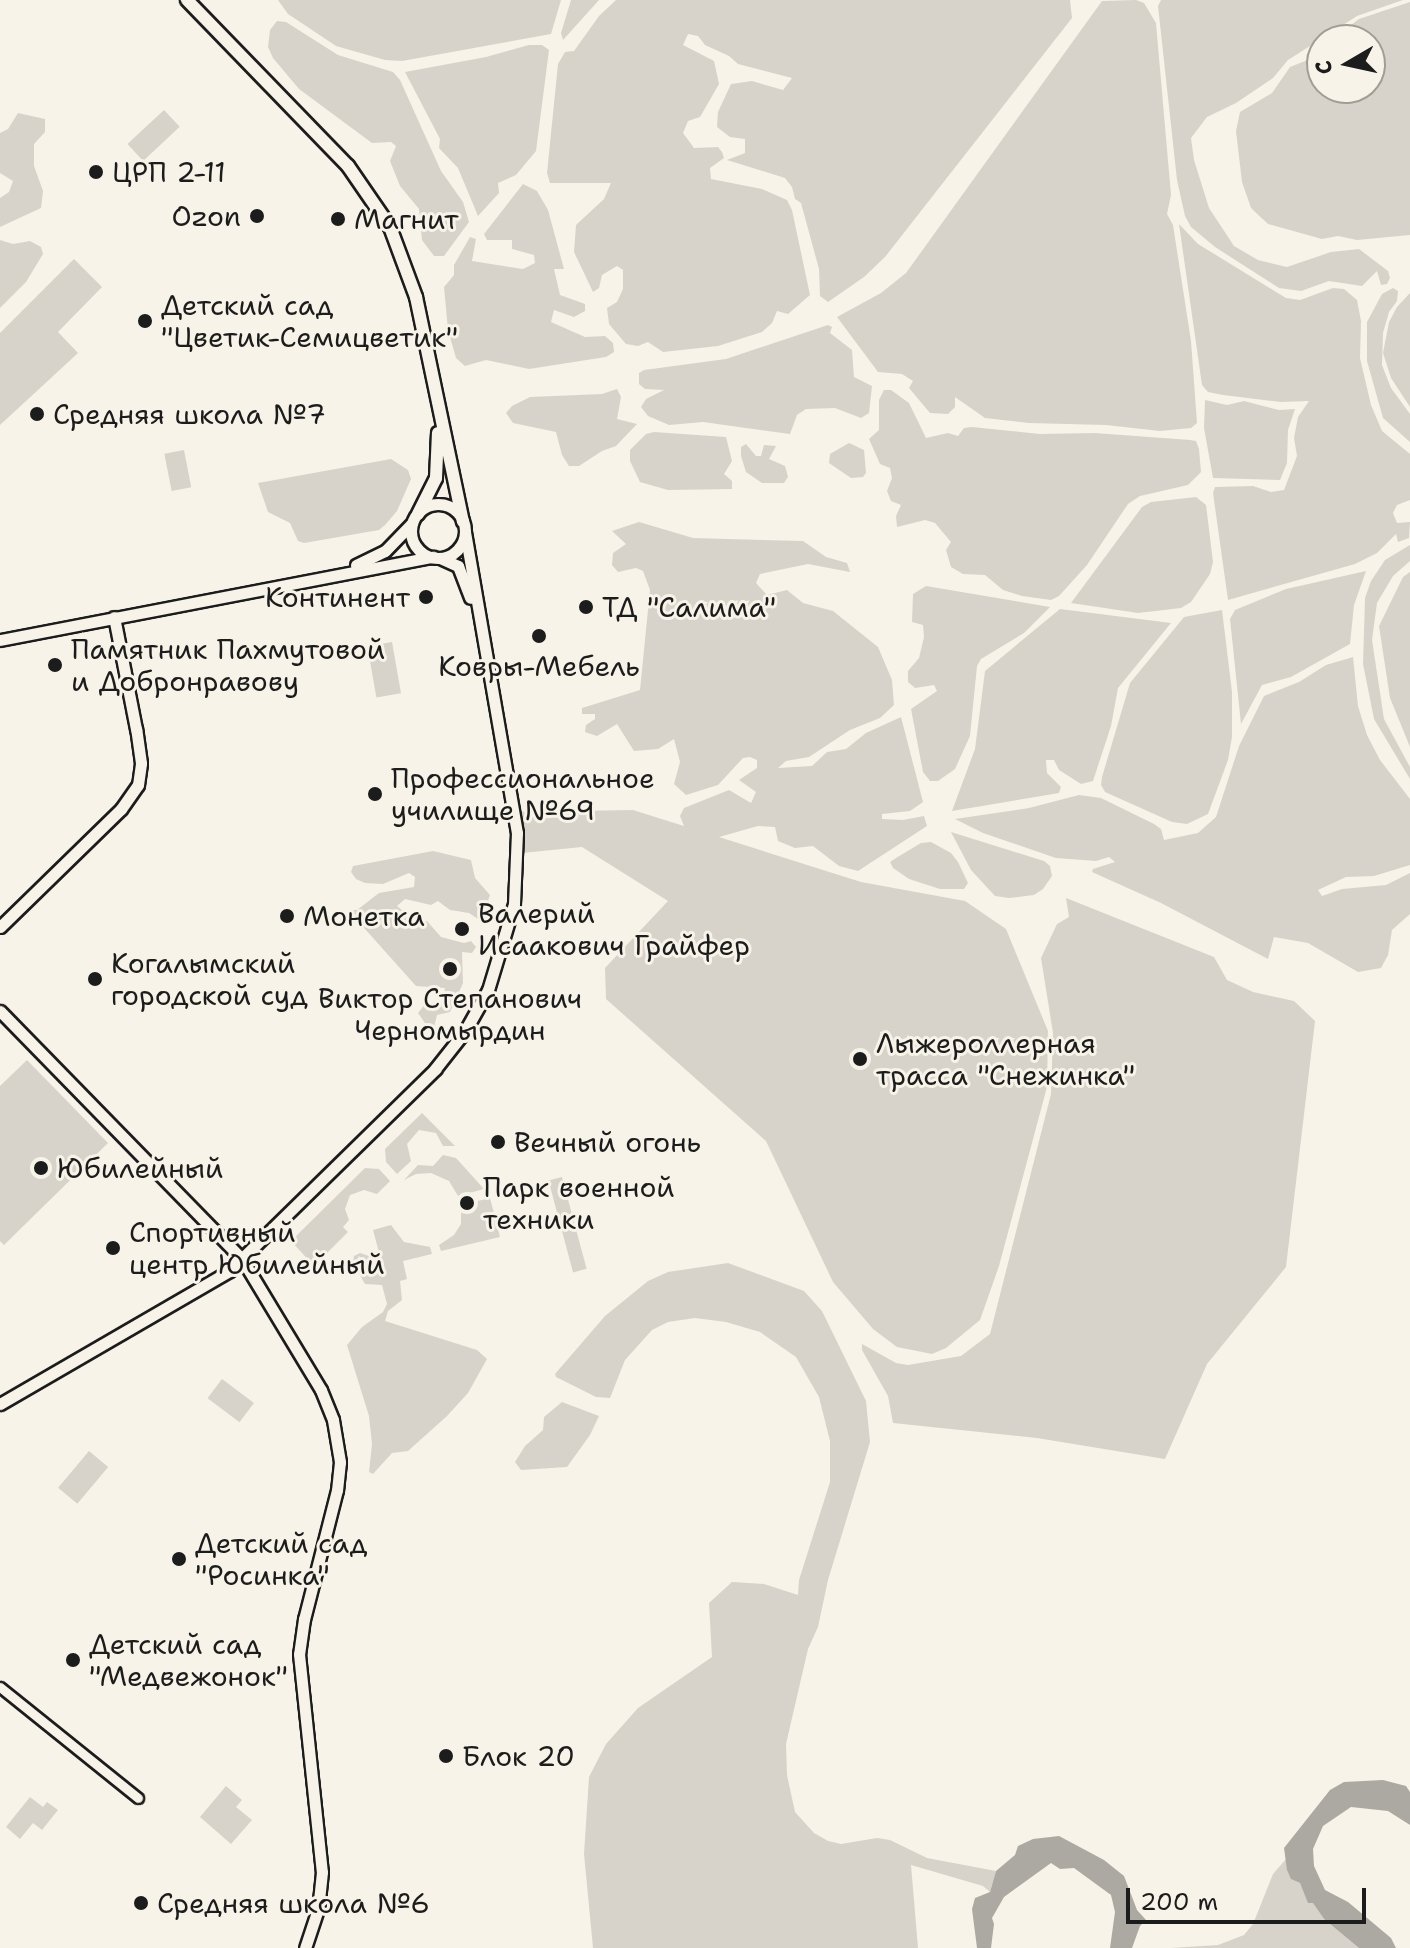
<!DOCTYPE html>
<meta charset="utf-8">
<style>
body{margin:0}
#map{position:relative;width:1410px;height:1948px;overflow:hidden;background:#f7f3e8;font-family:"Shantell Sans",sans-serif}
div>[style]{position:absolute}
.green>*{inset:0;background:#d7d3cb;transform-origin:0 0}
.water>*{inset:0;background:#aca9a2}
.roads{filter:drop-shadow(2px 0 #1c1c1c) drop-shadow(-2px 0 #1c1c1c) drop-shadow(0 2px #1c1c1c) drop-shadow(0 -2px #1c1c1c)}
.minor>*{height:9px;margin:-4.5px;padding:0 4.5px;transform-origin:4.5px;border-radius:4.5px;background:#f7f3e8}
.tertiary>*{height:11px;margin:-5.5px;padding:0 5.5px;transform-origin:5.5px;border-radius:5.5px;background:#f7f3e8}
.tertiary>.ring{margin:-5.5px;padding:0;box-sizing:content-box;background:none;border:11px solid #f7f3e8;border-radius:50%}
.secondary>*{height:12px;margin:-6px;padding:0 6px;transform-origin:6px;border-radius:6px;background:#f7f3e8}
.dots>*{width:22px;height:22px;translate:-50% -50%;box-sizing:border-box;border:4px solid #f7f3e8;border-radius:50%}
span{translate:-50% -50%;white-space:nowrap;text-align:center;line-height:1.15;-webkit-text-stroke:6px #f7f3e8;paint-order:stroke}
.poi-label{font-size:28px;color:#1c1c1c}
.left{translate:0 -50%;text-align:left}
.right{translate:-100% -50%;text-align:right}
.north{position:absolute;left:1306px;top:24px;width:80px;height:80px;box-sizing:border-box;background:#f7f3e8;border:2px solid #9f9d96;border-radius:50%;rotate:261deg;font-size:22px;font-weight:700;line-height:32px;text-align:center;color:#1c1c1c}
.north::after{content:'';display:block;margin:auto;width:28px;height:36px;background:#1c1c1c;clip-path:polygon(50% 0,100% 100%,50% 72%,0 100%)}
.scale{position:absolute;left:1126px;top:1888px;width:240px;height:36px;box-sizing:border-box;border:4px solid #1c1c1c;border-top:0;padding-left:10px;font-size:24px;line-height:28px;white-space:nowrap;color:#1c1c1c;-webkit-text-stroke:6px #f7f3e8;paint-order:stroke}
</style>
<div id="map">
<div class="green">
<div style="clip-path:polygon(278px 0,561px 0,551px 34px,402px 61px,385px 60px,336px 46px,288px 14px)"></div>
<div style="clip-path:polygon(571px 0,599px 0,563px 40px,561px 33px)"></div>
<div style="clip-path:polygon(616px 0,1070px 0,1072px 18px,885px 257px,864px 277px,828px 302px,820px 296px,819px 269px,801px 203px,795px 199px,792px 187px,785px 178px,727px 160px,745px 153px,745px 139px,730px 137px,717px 127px,718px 112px,731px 84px,752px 81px,783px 90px,792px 78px,738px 64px,729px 56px,705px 45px,698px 36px,688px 34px,683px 45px,714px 61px,719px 84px,700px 117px,688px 121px,683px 133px,694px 148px,718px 147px,722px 152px,724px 158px,710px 168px,711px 179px,762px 189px,787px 200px,792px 210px,810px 295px,788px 314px,777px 311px,772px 323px,762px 332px,718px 346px,663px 352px,648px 342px,638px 346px,626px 344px,609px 324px,607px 308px,617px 302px,623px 289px,623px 270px,617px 266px,602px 275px,599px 288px,593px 292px,574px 252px,576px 225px,604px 199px,611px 183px,550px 183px,547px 173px,558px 64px,565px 52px,574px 51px,599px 16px)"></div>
<div style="clip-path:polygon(1136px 0,1144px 3px,1156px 23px,1171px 195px,1167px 214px,1173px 225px,1191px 341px,1197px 423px,1191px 428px,1160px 431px,1106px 425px,1028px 423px,985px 418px,955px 397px,955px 407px,948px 414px,930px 413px,909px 388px,913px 381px,902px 374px,878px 372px,837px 317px,881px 293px,906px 273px,1102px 1px)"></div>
<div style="clip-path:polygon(1161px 0,1403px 0,1357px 16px,1288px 60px,1273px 78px,1236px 103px,1207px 117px,1191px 138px,1194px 160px,1209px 208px,1234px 246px,1258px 260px,1287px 267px,1331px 252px,1359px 249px,1388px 271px,1390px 278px,1387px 284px,1381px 285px,1377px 271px,1362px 286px,1329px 281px,1301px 291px,1279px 288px,1215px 247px,1191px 227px,1185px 216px,1177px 180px,1158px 6px)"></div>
<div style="clip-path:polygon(1410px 2px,1410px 235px,1357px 240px,1338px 236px,1322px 239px,1268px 224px,1251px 208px,1242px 182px,1236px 131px,1240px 112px,1272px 93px,1290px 67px,1315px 57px,1322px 49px,1322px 88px,1370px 88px,1370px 40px,1331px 40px,1359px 19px)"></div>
<div style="clip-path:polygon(277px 21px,286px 22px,338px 55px,393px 72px,400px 80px,441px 171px,463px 202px,469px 222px,444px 256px,434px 256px,422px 240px,419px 209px,400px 186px,390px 161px,396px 146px,391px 142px,372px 143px,299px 89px,273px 58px,268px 47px,270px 30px)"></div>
<div style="clip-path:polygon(529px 45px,542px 45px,549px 50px,536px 151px,516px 175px,498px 183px,499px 193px,478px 216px,458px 168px,439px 148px,440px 139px,405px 72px,486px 57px)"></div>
<div style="left:164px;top:110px;width:23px;height:50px;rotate:47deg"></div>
<div style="clip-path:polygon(18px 113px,45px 119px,45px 132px,34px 144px,34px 166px,43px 191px,41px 208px,0 227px,0 198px,9px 192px,13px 181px,0 173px,0 133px,8px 129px)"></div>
<div style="clip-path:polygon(523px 184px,537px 191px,548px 210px,564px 269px,554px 269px,560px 295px,585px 304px,585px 311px,574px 317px,554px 310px,551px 322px,585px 337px,605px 336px,613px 343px,614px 352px,606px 357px,529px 369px,486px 360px,465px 366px,456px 358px,448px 330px,444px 287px,454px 275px,454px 265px,470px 237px,476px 239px,472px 261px,523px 269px,535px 263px,534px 255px,512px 249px,512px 240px,487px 240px,484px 234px)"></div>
<div style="clip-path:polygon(1179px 224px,1198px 244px,1286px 298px,1300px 300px,1333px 288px,1344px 289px,1357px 300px,1361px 321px,1360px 358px,1371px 405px,1382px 431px,1410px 454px,1410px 500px,1397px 505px,1393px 513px,1397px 523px,1410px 522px,1409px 538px,1398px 542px,1396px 534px,1377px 553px,1355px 564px,1228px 600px,1213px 493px,1215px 487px,1253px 486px,1271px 492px,1284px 490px,1297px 456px,1294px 438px,1298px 417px,1309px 401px,1281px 402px,1223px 395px,1208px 392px,1202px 385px)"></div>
<div style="clip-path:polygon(0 240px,13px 244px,30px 241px,41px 247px,43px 254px,26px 282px,0 308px)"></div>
<div style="clip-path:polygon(74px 259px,102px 287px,58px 332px,78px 353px,0 425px,0 333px)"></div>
<div style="clip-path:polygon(1393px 288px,1398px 291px,1397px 301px,1389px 312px,1383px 333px,1382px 365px,1391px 388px,1410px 414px,1410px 442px,1383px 418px,1367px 361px,1367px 322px,1382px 294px)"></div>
<div style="clip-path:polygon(1410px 293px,1410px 407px,1391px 378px,1383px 353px,1389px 322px,1397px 307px)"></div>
<div style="clip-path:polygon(828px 325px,832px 327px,830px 333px,852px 350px,854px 377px,872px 386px,869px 413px,861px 418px,835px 408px,806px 409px,797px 415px,790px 434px,703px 422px,669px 425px,648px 416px,641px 407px,646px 399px,664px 390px,645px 389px,639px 384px,639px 373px,644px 370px,726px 359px)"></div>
<div style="clip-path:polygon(617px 389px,621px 397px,617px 419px,637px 424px,616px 446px,602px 451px,579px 466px,569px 466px,562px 455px,556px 432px,513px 423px,506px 413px,512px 406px,530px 397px,602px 394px)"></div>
<div style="clip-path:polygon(884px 390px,891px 390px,909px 403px,926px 438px,948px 433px,958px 436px,964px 428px,972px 427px,1040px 434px,1095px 433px,1190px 440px,1196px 441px,1199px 449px,1201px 472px,1188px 485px,1140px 496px,1128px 504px,1087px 565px,1059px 596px,1051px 600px,1022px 596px,1003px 590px,985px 575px,963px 574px,951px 567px,946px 550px,951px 542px,935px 523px,925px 520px,897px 527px,896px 516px,901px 505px,891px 501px,887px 491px,892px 478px,890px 468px,880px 464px,869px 439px,879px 430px,879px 400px)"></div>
<div style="clip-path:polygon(1205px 400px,1227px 405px,1244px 401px,1279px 410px,1295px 409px,1288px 430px,1287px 463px,1280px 480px,1213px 478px,1204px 428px)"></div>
<div style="clip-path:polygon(654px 432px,726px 437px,732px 461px,724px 474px,732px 481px,732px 489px,668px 490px,640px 482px,630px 461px,630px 450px,646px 434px)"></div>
<div style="clip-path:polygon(849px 443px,864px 450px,866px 473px,863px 477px,851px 478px,829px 463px,830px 454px)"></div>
<div style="clip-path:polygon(746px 444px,756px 456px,761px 456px,764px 445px,776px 446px,769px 459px,785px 466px,788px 477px,784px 483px,762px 483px,746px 472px,741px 456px,741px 447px)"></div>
<div style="left:184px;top:450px;width:38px;height:20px;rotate:79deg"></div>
<div style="clip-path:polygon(391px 459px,408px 470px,411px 479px,397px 511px,385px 525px,379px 530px,304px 543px,298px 541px,290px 523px,268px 512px,258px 483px)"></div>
<div style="clip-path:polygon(1196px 497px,1206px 505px,1213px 562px,1210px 574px,1191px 602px,1181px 608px,1138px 613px,1071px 603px,1142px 507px,1151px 502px)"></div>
<div style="clip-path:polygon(639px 522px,693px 538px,803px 541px,826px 557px,847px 563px,850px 572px,808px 564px,760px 574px,756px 583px,767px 595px,787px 590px,803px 603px,833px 611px,878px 647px,892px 680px,894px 705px,880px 718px,850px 730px,809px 757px,786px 761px,778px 768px,812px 766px,827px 752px,846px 749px,866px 733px,901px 717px,923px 802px,910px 811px,882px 814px,882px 819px,903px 820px,924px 816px,927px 826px,858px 871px,839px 866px,813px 846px,795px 848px,778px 841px,775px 827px,758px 826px,719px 837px,861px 882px,965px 901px,1006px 929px,1048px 1031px,1047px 1087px,999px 1266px,980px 1320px,946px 1348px,932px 1354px,897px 1347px,873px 1329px,833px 1282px,766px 1141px,606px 999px,605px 968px,668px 901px,582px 847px,522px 853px,518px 812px,633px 810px,684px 826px,680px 816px,684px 808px,729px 790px,751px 803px,756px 792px,739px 780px,757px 768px,757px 760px,750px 757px,743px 758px,718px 785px,686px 795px,674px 784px,680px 762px,674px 739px,658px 749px,634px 751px,617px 724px,597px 736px,585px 732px,586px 725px,595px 719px,595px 714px,582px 714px,582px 708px,640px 690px,650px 590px,643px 571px,636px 568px,618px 572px,612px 565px,613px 553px,626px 544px,612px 531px)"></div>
<div style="clip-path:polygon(1410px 545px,1410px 561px,1393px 576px,1377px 603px,1372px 640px,1384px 719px,1410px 767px,1410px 779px,1374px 719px,1363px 664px,1365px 598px,1371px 581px,1385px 560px)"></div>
<div style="clip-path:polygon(1366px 571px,1354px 605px,1350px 644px,1291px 677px,1262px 685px,1241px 724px,1230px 619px,1235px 610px,1286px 589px)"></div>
<div style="clip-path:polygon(1410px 572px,1410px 747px,1390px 698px,1379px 626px,1403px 577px)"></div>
<div style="clip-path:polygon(926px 586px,1050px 607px,1024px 633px,981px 659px,977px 666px,970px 736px,955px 769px,938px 781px,930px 781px,923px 772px,911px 709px,937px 691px,934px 685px,915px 688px,908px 682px,908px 671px,919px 658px,924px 637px,923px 625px,912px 622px,913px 594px)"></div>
<div style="clip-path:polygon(1060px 609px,1171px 623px,1118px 688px,1111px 726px,1093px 781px,1081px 784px,1059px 770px,1054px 760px,1046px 760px,1047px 773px,1061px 787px,1059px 793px,952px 811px,975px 749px,985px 671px)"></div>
<div style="clip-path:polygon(1222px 610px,1232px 692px,1232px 737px,1228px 760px,1208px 814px,1187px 824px,1172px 822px,1105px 792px,1101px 785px,1102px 777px,1130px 683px,1184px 617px)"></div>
<div style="left:392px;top:642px;width:52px;height:25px;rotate:80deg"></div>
<div style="clip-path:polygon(1353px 657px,1358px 706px,1367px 735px,1380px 760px,1410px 799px,1410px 865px,1374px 876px,1346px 877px,1318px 890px,1322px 896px,1342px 889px,1386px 885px,1410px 873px,1410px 914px,1392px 930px,1388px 955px,1381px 968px,1358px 972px,1308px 943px,1274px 937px,1268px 959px,1161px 903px,1092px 872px,1093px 869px,1115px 862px,1109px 857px,1096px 861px,1056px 858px,983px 833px,955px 819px,1029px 808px,1079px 795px,1101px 798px,1154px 824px,1161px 829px,1164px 840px,1198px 833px,1216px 817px,1239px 746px,1264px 696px,1299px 682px,1326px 665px)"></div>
<div style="clip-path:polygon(951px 832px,1044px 861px,1050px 866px,1052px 876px,1043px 889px,1034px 895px,1009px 898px,995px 896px,971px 870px)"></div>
<div style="clip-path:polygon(931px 842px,951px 853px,958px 862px,968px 883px,964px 889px,940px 889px,909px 879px,893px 868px,890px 862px,896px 858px,921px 843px)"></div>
<div style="clip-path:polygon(433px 851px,471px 860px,475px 878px,490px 895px,481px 921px,469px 913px,450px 910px,438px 901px,431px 905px,405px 899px,397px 906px,416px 922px,427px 921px,441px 937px,464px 943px,471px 941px,476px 947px,472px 953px,462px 952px,463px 983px,450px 1012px,437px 1015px,434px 1027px,427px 1026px,418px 1013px,426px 1003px,442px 1002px,445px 988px,416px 986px,348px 910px,357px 910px,379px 893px,414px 887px,415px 877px,409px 873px,383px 884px,365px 883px,356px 879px,351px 872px,353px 866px)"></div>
<div style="clip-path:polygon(1066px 898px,1214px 957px,1227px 980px,1253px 992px,1294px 1001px,1315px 1021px,1286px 1267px,1207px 1364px,1165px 1459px,1037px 1438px,893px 1423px,888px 1396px,862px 1350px,862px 1344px,896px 1363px,908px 1365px,961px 1356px,990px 1334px,1051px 1094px,1053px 1033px,1041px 958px,1057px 924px,1069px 917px)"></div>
<div style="clip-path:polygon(27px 1060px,108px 1143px,4px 1245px,0 1241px,0 1086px)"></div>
<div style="clip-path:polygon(422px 1113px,455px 1146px,443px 1146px,436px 1133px,419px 1130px,407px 1144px,411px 1161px,397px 1174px,386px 1162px,385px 1149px)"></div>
<div style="clip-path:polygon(443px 1155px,456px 1158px,484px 1189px,458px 1196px,449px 1181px,431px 1173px,416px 1174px,404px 1180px,418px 1165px,433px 1166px)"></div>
<div style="clip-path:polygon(365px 1168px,379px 1169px,390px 1181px,377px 1194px,364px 1190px,350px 1195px,345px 1209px,349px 1220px,343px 1227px,348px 1232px,314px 1266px,291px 1241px)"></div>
<div style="left:562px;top:1177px;width:95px;height:14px;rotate:75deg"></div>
<div style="clip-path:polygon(490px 1198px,500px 1237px,441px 1251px,439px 1245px,454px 1235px,461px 1224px,461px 1205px)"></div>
<div style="clip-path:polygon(391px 1225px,404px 1242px,430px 1247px,432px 1254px,403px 1261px,407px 1279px,400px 1281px,402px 1300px,388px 1311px,385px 1321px,477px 1350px,487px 1359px,468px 1393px,447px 1416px,408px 1451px,392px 1453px,373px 1474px,369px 1472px,372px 1444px,369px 1416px,347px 1345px,362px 1327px,383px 1312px,387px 1304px,382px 1285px,365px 1284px,353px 1263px,354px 1256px,360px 1253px,381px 1260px,373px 1230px)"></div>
<div style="clip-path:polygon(728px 1263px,804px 1291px,822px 1311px,866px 1401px,870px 1442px,828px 1580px,818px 1627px,808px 1649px,786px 1744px,787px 1775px,795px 1812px,814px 1833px,828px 1841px,841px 1844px,877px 1838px,890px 1840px,927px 1858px,996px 1871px,990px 1892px,983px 1886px,911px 1865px,918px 1948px,593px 1948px,584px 1854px,589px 1777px,606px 1744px,638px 1708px,712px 1657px,709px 1603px,732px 1582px,764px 1584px,798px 1595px,799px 1580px,830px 1482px,830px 1441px,819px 1397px,796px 1357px,760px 1332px,726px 1322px,695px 1318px,668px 1322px,652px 1330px,625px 1360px,610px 1398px,596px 1397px,556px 1377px,555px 1374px,605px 1316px,648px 1281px,668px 1272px)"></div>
<div style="left:222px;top:1379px;width:40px;height:24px;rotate:37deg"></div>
<div style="clip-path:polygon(562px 1402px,599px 1416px,590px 1435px,567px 1467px,521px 1470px,515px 1462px,525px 1446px,543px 1430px,544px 1417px)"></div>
<div style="left:89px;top:1451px;width:25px;height:48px;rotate:40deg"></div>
<div style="clip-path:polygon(226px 1786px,242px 1800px,236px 1807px,252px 1820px,231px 1844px,200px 1817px)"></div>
<div style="clip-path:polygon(30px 1797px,43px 1807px,47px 1802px,58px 1810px,42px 1830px,33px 1823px,20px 1839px,6px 1827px)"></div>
<div style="clip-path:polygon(1287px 1858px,1292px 1879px,1300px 1883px,1324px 1919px,1359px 1948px,1171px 1948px,1218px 1945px,1244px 1935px,1253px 1924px,1273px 1874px)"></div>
</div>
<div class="water">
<div style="clip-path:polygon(1383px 1780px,1406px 1786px,1410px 1792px,1410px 1825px,1388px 1811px,1351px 1807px,1323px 1826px,1313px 1849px,1314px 1866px,1325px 1890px,1348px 1902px,1391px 1938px,1396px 1948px,1359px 1948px,1324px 1919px,1313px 1903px,1308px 1903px,1300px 1883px,1291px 1879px,1287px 1870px,1284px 1848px,1330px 1790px,1344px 1782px)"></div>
<div style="clip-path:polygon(1059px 1836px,1104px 1860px,1124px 1876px,1137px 1910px,1146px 1920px,1140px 1926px,1132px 1948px,1110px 1948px,1115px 1912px,1111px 1895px,1074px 1868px,1060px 1869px,1051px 1863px,1004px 1897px,992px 1918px,994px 1924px,991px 1948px,977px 1948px,972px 1909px,975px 1898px,990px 1892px,996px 1871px,1015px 1855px,1018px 1846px,1033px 1839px)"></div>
</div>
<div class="roads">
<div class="minor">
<div style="left:0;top:1687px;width:177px;rotate:38.8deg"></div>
</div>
<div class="tertiary">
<div class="ring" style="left:411px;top:504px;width:43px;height:43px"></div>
<div style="left:440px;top:558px;width:20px;rotate:24deg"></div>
<div style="left:458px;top:566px;width:34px;rotate:69deg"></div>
<div style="left:356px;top:565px;width:32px;rotate:-26deg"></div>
<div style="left:385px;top:551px;width:39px;rotate:-46deg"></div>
<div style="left:0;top:640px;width:441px;rotate:-10.9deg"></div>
<div style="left:0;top:927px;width:169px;rotate:-44.3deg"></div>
<div style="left:121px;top:809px;width:29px;rotate:-55deg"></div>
<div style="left:138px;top:785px;width:22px;rotate:-82deg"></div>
<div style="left:141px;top:763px;width:34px;rotate:-98deg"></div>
<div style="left:136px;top:729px;width:114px;rotate:-101.1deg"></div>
<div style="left:0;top:1011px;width:347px;rotate:45.7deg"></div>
<div style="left:242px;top:1259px;width:153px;rotate:58.9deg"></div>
<div style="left:321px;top:1390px;width:32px;rotate:68deg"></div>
<div style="left:333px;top:1420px;width:43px;rotate:80.5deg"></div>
<div style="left:340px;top:1462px;width:28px;rotate:96deg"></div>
<div style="left:337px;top:1490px;width:133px;rotate:104.3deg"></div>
<div style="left:304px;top:1619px;width:35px;rotate:98deg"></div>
<div style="left:299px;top:1654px;width:219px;rotate:84deg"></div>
<div style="left:322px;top:1872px;width:37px;rotate:96deg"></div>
<div style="left:318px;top:1909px;width:41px;rotate:108.4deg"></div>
<div style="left:0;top:1404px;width:265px;rotate:-30.1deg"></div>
<div style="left:229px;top:1271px;width:289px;rotate:-44.4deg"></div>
<div style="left:435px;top:1069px;width:48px;rotate:-51.7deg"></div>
<div style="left:465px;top:1031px;width:47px;rotate:-60.7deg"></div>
<div style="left:488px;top:990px;width:90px;rotate:-73.2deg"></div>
<div style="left:514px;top:904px;width:71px;rotate:-87.6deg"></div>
<div style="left:517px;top:833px;width:306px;rotate:-99.8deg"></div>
</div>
<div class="secondary">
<div style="left:187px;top:0;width:231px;rotate:45.9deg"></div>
<div style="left:348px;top:166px;width:74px;rotate:55.5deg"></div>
<div style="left:390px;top:227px;width:75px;rotate:69.6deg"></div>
<div style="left:416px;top:297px;width:229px;rotate:78.2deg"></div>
<div style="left:418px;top:514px;width:40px;rotate:-63.4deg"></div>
<div style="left:436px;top:478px;width:45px;rotate:-87.5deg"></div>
</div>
</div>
<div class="dots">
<div style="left:96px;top:172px;background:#1c1c1c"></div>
<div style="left:257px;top:216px;background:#1c1c1c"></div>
<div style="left:338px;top:219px;background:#1c1c1c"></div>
<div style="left:145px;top:321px;background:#1c1c1c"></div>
<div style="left:37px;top:414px;background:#1c1c1c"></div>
<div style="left:426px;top:597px;background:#1c1c1c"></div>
<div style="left:586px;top:607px;background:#1c1c1c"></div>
<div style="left:539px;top:636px;background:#1c1c1c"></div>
<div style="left:55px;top:665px;background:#1c1c1c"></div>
<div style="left:375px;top:794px;background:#1c1c1c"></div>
<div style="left:287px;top:916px;background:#1c1c1c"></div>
<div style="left:462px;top:929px;background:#1c1c1c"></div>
<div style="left:450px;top:969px;background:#1c1c1c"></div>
<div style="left:95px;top:979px;background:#1c1c1c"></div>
<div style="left:860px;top:1059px;background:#1c1c1c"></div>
<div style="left:498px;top:1142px;background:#1c1c1c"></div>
<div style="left:41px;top:1168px;background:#1c1c1c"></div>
<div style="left:467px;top:1203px;background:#1c1c1c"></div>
<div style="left:113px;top:1248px;background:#1c1c1c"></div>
<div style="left:179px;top:1559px;background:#1c1c1c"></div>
<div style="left:73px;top:1660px;background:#1c1c1c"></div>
<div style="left:446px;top:1756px;background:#1c1c1c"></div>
<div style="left:141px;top:1903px;background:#1c1c1c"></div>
</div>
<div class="poi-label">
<span class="left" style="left:112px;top:172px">ЦРП 2-11</span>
<span class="right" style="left:241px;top:216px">Ozon</span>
<span class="left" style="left:354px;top:219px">Магнит</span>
<span class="left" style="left:161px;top:321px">Детский сад<br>"Цветик-Семицветик"</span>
<span class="left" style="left:53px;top:414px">Средняя школа №7</span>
<span class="right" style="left:410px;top:597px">Континент</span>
<span class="left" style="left:602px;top:607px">ТД "Салима"</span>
<span class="left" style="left:71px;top:665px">Памятник Пахмутовой<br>и Добронравову</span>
<span style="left:539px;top:666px">Ковры-Мебель</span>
<span class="left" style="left:391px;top:794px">Профессиональное<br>училище №69</span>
<span class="left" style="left:478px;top:929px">Валерий<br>Исаакович Грайфер</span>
<span class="left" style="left:303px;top:916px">Монетка</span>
<span class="left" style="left:111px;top:979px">Когалымский<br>городской суд</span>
<span style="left:450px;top:1014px">Виктор Степанович<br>Черномырдин</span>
<span class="left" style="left:876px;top:1059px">Лыжероллерная<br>трасса "Снежинка"</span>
<span class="left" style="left:514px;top:1142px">Вечный огонь</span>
<span class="left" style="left:57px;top:1168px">Юбилейный</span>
<span class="left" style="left:483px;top:1203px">Парк военной<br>техники</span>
<span class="left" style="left:129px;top:1248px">Спортивный<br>центр Юбилейный</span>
<span class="left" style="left:195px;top:1559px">Детский сад<br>"Росинка"</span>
<span class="left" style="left:89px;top:1660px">Детский сад<br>"Медвежонок"</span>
<span class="left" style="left:462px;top:1756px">Блок 20</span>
<span class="left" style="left:157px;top:1903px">Средняя школа №6</span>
</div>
<div class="north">С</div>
<div class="scale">200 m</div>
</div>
